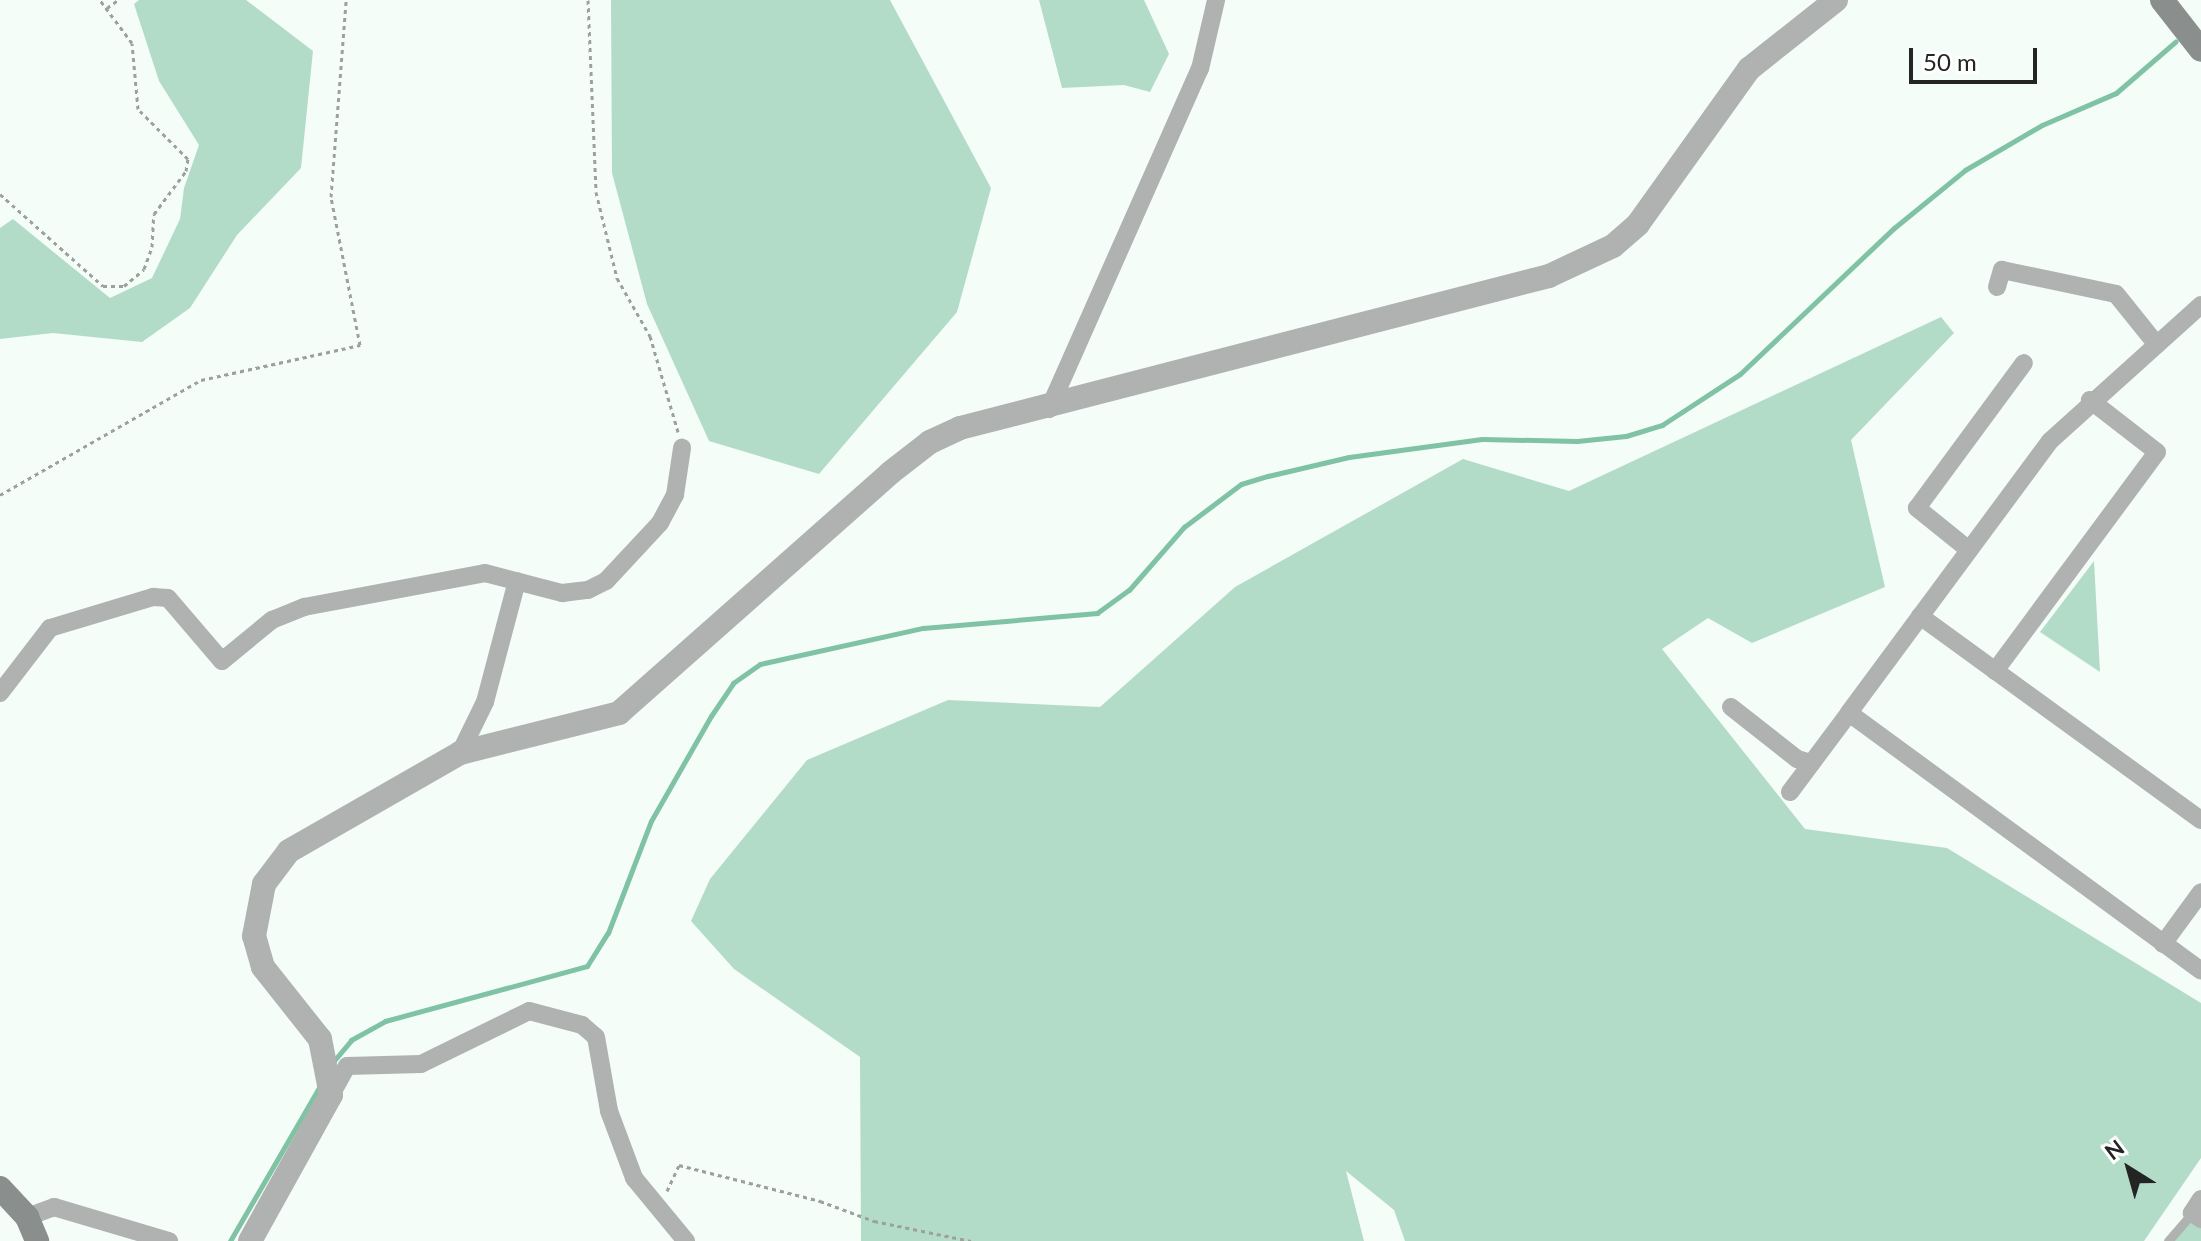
<!DOCTYPE html>
<style>
body{margin:0}
#map{position:relative;width:2201px;height:1241px;overflow:hidden;background:#f5fdf9;font-family:Lato,sans-serif}
div>[style]{position:absolute}
.green>*{inset:0;background:#b3dcc8}
.stream>*{height:5px;margin:-2.5px;padding:0 2.5px;transform-origin:2.5px;border-radius:2.5px;background:#7fc2a4}
.path>*{height:3px;margin-top:-1.5px;transform-origin:0;background:repeating-linear-gradient(90deg,#9ca19e 0 4px,transparent 0 8px)}
.service>*{height:9px;margin:-4.5px;padding:0 4.5px;transform-origin:4.5px;border-radius:4.5px;background:#afb2b0}
.minor>*{height:18px;margin:-9px;padding:0 9px;transform-origin:9px;border-radius:9px;background:#afb2b0}
.tertiary>*{height:24px;margin:-12px;padding:0 12px;transform-origin:12px;border-radius:12px;background:#afb2b0}
.secondary>*{height:24px;margin:-12px;padding:0 12px;transform-origin:12px;border-radius:12px;background:#8a8e8c}
span{translate:-50% -50%;white-space:nowrap;text-align:center;line-height:1.15;-webkit-text-stroke:6px #fff;paint-order:stroke}
.north{position:absolute;left:2089px;top:1129px;width:80px;height:80px;-webkit-text-stroke:6px #fff;paint-order:stroke;rotate:323deg;font-size:22px;font-weight:700;line-height:32px;text-align:center;color:#222523}
.north::after{content:'';display:block;margin:auto;width:28px;height:36px;background:#222523;clip-path:polygon(50% 0,100% 100%,50% 72%,0 100%)}
.scale{position:absolute;left:1909px;top:48px;width:128px;height:36px;box-sizing:border-box;border:4px solid #222523;border-top:0;padding-left:10px;font-size:24px;line-height:28px;white-space:nowrap;color:#222523;-webkit-text-stroke:6px #fff;paint-order:stroke}
</style>
<div id="map">
<div class="green">
<div style="clip-path:polygon(139px 0,246px 0,313px 51px,301px 168px,237px 235px,190px 308px,142px 342px,53px 333px,0 339px,0 228px,13px 219px,110px 298px,152px 278px,180px 219px,184px 188px,199px 145px,159px 81px,134px 4px)"></div>
<div style="clip-path:polygon(611px 0,890px 0,991px 188px,957px 312px,819px 474px,709px 441px,647px 304px,612px 173px)"></div>
<div style="clip-path:polygon(1039px 0,1144px 0,1169px 54px,1150px 92px,1124px 85px,1062px 88px)"></div>
<div style="clip-path:polygon(1941px 317px,1954px 333px,1851px 440px,1885px 587px,1752px 643px,1708px 618px,1662px 649px,1805px 829px,1947px 848px,2201px 1003px,2201px 1158px,2144px 1241px,1405px 1241px,1394px 1210px,1346px 1171px,1364px 1241px,861px 1241px,860px 1057px,734px 969px,691px 921px,710px 879px,807px 760px,948px 700px,1100px 707px,1235px 587px,1463px 459px,1569px 491px)"></div>
<div style="clip-path:polygon(2094px 561px,2100px 672px,2040px 632px)"></div>
<div style="clip-path:polygon(2187px 1219px,2201px 1228px,2201px 1241px,2173px 1241px)"></div>
</div>
<div class="stream">
<div style="left:332px;top:1063px;width:30px;rotate:-50deg"></div>
<div style="left:351px;top:1040px;width:39px;rotate:-29deg"></div>
<div style="left:385px;top:1021px;width:209px;rotate:-15.2deg"></div>
<div style="left:587px;top:966px;width:39px;rotate:-58deg"></div>
<div style="left:608px;top:933px;width:120px;rotate:-69deg"></div>
<div style="left:651px;top:821px;width:121px;rotate:-60.3deg"></div>
<div style="left:711px;top:716px;width:40px;rotate:-56deg"></div>
<div style="left:733px;top:683px;width:33px;rotate:-35deg"></div>
<div style="left:760px;top:664px;width:167px;rotate:-12.5deg"></div>
<div style="left:923px;top:628px;width:175px;rotate:-4.9deg"></div>
<div style="left:1097px;top:613px;width:39px;rotate:-36deg"></div>
<div style="left:1129px;top:590px;width:84px;rotate:-48.9deg"></div>
<div style="left:1184px;top:527px;width:71px;rotate:-37deg"></div>
<div style="left:1241px;top:484px;width:28px;rotate:-17deg"></div>
<div style="left:1268px;top:476px;width:83px;rotate:-13.2deg"></div>
<div style="left:1349px;top:457px;width:134px;rotate:-7.7deg"></div>
<div style="left:1482px;top:439px;width:95px;rotate:1.2deg"></div>
<div style="left:1577px;top:441px;width:49px;rotate:-5.8deg"></div>
<div style="left:1626px;top:436px;width:38px;rotate:-17deg"></div>
<div style="left:1662px;top:425px;width:93px;rotate:-33.2deg"></div>
<div style="left:1740px;top:374px;width:212px;rotate:-43.5deg"></div>
<div style="left:1894px;top:228px;width:92px;rotate:-39.2deg"></div>
<div style="left:1965px;top:170px;width:89px;rotate:-30.3deg"></div>
<div style="left:2042px;top:125px;width:81px;rotate:-23.4deg"></div>
<div style="left:2116px;top:93px;width:79px;rotate:-40.9deg"></div>
<div style="left:230px;top:1241px;width:179px;rotate:-59.9deg"></div>
</div>
<div class="path">
<div style="left:588px;top:0;width:192px;rotate:87.6deg"></div>
<div style="left:596px;top:192px;width:89px;rotate:76.3deg"></div>
<div style="left:617px;top:278px;width:67px;rotate:60.4deg"></div>
<div style="left:650px;top:336px;width:100px;rotate:73.7deg"></div>
<div style="left:107px;top:8px;width:14px;rotate:-36deg"></div>
<div style="left:0;top:194px;width:138px;rotate:41.8deg"></div>
<div style="left:103px;top:286px;width:21px"></div>
<div style="left:124px;top:286px;width:26px;rotate:-40deg"></div>
<div style="left:144px;top:269px;width:23px;rotate:-70deg"></div>
<div style="left:152px;top:247px;width:33px;rotate:-87deg"></div>
<div style="left:154px;top:214px;width:54px;rotate:-53.3deg"></div>
<div style="left:186px;top:171px;width:12px;rotate:-81deg"></div>
<div style="left:188px;top:159px;width:71px;rotate:-135deg"></div>
<div style="left:138px;top:109px;width:66px;rotate:-95.2deg"></div>
<div style="left:132px;top:43px;width:54px;rotate:-126.7deg"></div>
<div style="left:0;top:495px;width:232px;rotate:-29.8deg"></div>
<div style="left:201px;top:380px;width:163px;rotate:-12.4deg"></div>
<div style="left:360px;top:345px;width:151px;rotate:-101.1deg"></div>
<div style="left:331px;top:197px;width:198px;rotate:-85.6deg"></div>
<div style="left:667px;top:1191px;width:29px;rotate:-65deg"></div>
<div style="left:679px;top:1165px;width:146px;rotate:14.3deg"></div>
<div style="left:820px;top:1201px;width:58px;rotate:20.3deg"></div>
<div style="left:874px;top:1221px;width:99px;rotate:11.7deg"></div>
</div>
<div class="service">
<div style="left:2168px;top:1241px;width:37px;rotate:-49deg"></div>
</div>
<div class="minor">
<div style="left:1997px;top:287px;width:18px;rotate:-74deg"></div>
<div style="left:2002px;top:270px;width:116px;rotate:11.9deg"></div>
<div style="left:2116px;top:294px;width:65px;rotate:51.2deg"></div>
<div style="left:2201px;top:305px;width:203px;rotate:138deg"></div>
<div style="left:2050px;top:441px;width:338px;rotate:126.5deg"></div>
<div style="left:1849px;top:713px;width:436px;rotate:36.2deg"></div>
<div style="left:1049px;top:409px;width:372px;rotate:-66.1deg"></div>
<div style="left:1200px;top:69px;width:71px;rotate:-76.9deg"></div>
<div style="left:1969px;top:550px;width:67px;rotate:-141.1deg"></div>
<div style="left:1917px;top:508px;width:180px;rotate:-53.6deg"></div>
<div style="left:1920px;top:616px;width:347px;rotate:36deg"></div>
<div style="left:1995px;top:671px;width:272px;rotate:-53.5deg"></div>
<div style="left:2157px;top:452px;width:85px;rotate:-142.2deg"></div>
<div style="left:0;top:693px;width:82px;rotate:-52.4deg"></div>
<div style="left:50px;top:628px;width:108px;rotate:-16.8deg"></div>
<div style="left:153px;top:597px;width:15px;rotate:4deg"></div>
<div style="left:168px;top:598px;width:83px;rotate:49.4deg"></div>
<div style="left:222px;top:661px;width:65px;rotate:-39.4deg"></div>
<div style="left:272px;top:620px;width:35px;rotate:-22deg"></div>
<div style="left:304px;top:607px;width:184px;rotate:-10.6deg"></div>
<div style="left:485px;top:573px;width:80px;rotate:14.6deg"></div>
<div style="left:562px;top:593px;width:26px;rotate:-7deg"></div>
<div style="left:588px;top:590px;width:20px;rotate:-27deg"></div>
<div style="left:606px;top:581px;width:79px;rotate:-47deg"></div>
<div style="left:660px;top:523px;width:32px;rotate:-62deg"></div>
<div style="left:675px;top:495px;width:48px;rotate:-81.5deg"></div>
<div style="left:1731px;top:707px;width:84px;rotate:38.2deg"></div>
<div style="left:1797px;top:759px;width:15px;rotate:16deg"></div>
<div style="left:460px;top:753px;width:57px;rotate:-63.9deg"></div>
<div style="left:485px;top:702px;width:125px;rotate:-75.2deg"></div>
<div style="left:1790px;top:792px;width:99px;rotate:-53.2deg"></div>
<div style="left:2163px;top:944px;width:64px;rotate:-53.8deg"></div>
<div style="left:331px;top:1095px;width:33px;rotate:-61deg"></div>
<div style="left:347px;top:1066px;width:74px;rotate:-1.5deg"></div>
<div style="left:421px;top:1064px;width:120px;rotate:-26.1deg"></div>
<div style="left:529px;top:1011px;width:55px;rotate:14.8deg"></div>
<div style="left:582px;top:1025px;width:18px;rotate:41deg"></div>
<div style="left:596px;top:1037px;width:75px;rotate:80deg"></div>
<div style="left:609px;top:1111px;width:72px;rotate:69.5deg"></div>
<div style="left:634px;top:1178px;width:82px;rotate:50.5deg"></div>
<div style="left:2201px;top:1199px;width:17px;rotate:123deg"></div>
<div style="left:2192px;top:1213px;width:11px;rotate:34deg"></div>
<div style="left:27px;top:1217px;width:29px;rotate:-20deg"></div>
<div style="left:54px;top:1207px;width:120px;rotate:16.5deg"></div>
</div>
<div class="tertiary">
<div style="left:250px;top:1241px;width:167px;rotate:-61deg"></div>
<div style="left:331px;top:1095px;width:57px;rotate:-101.1deg"></div>
<div style="left:320px;top:1039px;width:92px;rotate:-128.4deg"></div>
<div style="left:263px;top:967px;width:32px;rotate:-106deg"></div>
<div style="left:254px;top:936px;width:53px;rotate:-79.1deg"></div>
<div style="left:264px;top:884px;width:41px;rotate:-52.9deg"></div>
<div style="left:289px;top:851px;width:197px;rotate:-29.8deg"></div>
<div style="left:460px;top:753px;width:164px;rotate:-14.1deg"></div>
<div style="left:619px;top:713px;width:362px;rotate:-41.5deg"></div>
<div style="left:890px;top:473px;width:51px;rotate:-37.8deg"></div>
<div style="left:930px;top:442px;width:33px;rotate:-25deg"></div>
<div style="left:960px;top:428px;width:608px;rotate:-14.47deg"></div>
<div style="left:1549px;top:276px;width:71px;rotate:-25.1deg"></div>
<div style="left:1613px;top:246px;width:33px;rotate:-41deg"></div>
<div style="left:1638px;top:224px;width:191px;rotate:-54.4deg"></div>
<div style="left:1749px;top:69px;width:111px;rotate:-38.4deg"></div>
</div>
<div class="secondary">
<div style="left:2162px;top:0;width:63px;rotate:52deg"></div>
<div style="left:0;top:1188px;width:40px;rotate:47deg"></div>
<div style="left:27px;top:1217px;width:26px;rotate:67deg"></div>
</div>
<div class="north">N</div>
<div class="scale">50 m</div>
</div>
